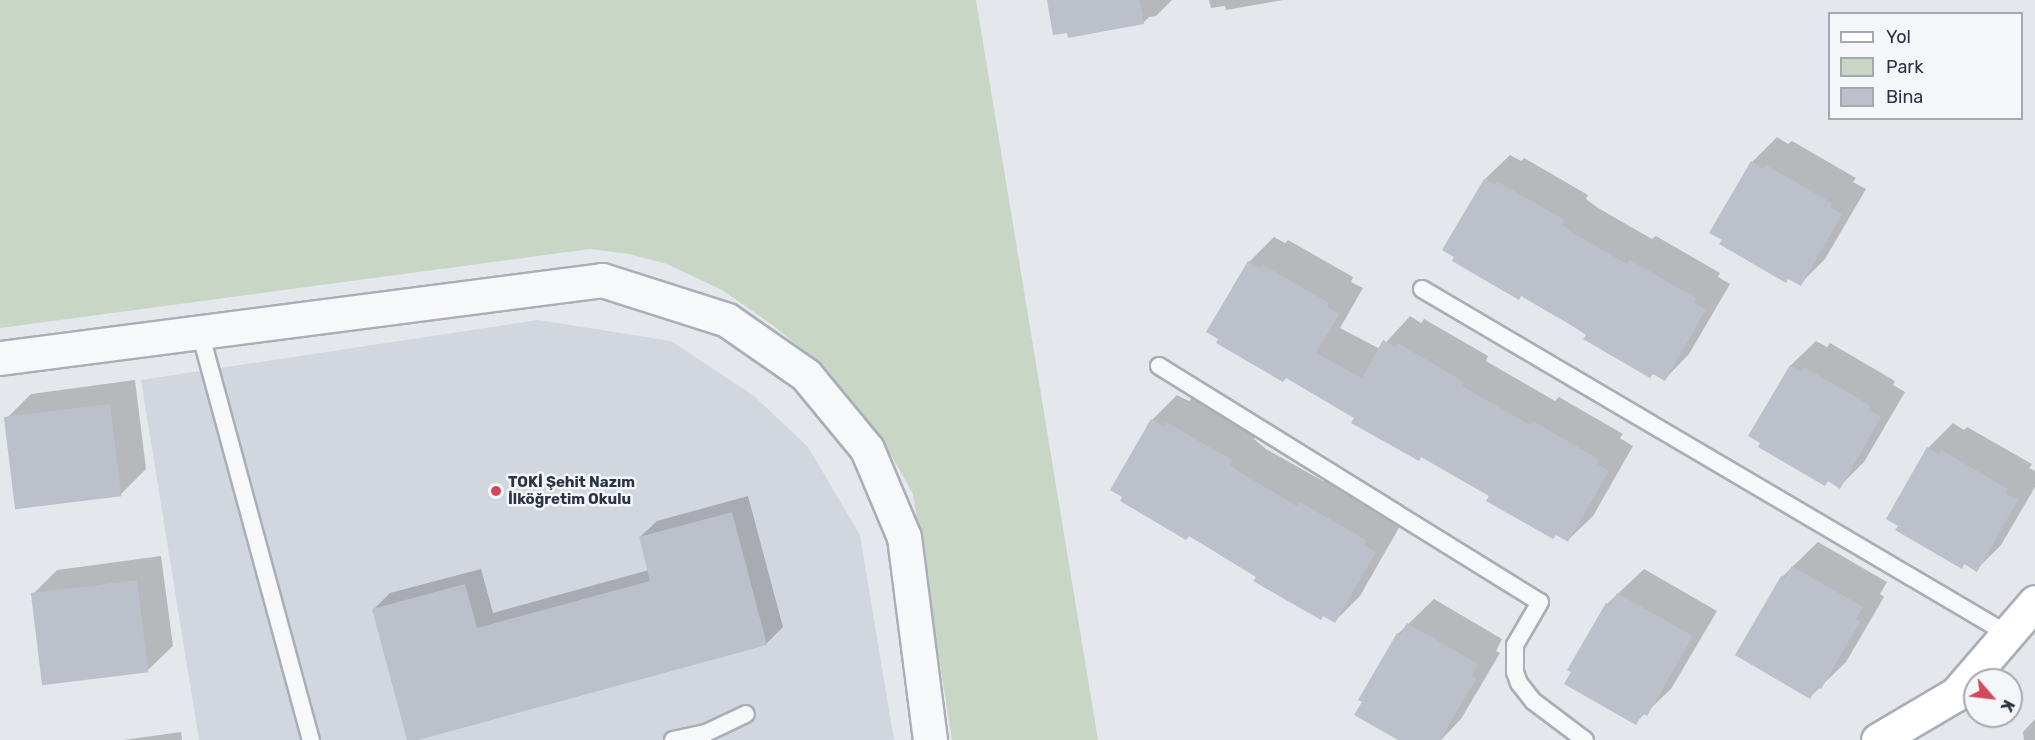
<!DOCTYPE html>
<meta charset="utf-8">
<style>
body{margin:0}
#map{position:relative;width:2035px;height:740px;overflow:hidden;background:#e4e7ec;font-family:Rubik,sans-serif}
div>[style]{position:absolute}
.built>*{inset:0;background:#d2d6de}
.green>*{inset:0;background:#c9d6c5}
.shadow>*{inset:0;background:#0003}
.building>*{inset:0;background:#bbc0ca;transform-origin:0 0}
.roads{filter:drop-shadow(2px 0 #a9aeb7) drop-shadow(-2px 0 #a9aeb7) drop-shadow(0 2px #a9aeb7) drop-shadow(0 -2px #a9aeb7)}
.lane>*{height:16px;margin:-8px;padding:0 8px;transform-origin:8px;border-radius:8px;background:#f7f8fa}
.street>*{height:33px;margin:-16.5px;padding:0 16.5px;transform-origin:16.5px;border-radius:16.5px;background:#f7f8fa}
.secondary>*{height:33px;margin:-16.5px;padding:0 16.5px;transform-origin:16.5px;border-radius:16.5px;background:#fff}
.dots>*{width:16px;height:16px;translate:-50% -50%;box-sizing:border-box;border:3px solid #f4f6f9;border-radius:50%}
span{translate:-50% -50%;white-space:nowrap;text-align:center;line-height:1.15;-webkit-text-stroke:5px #f4f6f9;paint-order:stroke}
.poi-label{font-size:15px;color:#2b3445;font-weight:700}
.left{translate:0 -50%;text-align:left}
.legend{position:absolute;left:1828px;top:12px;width:195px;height:108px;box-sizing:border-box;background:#f4f6f9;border:2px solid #a4a8b1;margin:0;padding:8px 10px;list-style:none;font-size:18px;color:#2b3445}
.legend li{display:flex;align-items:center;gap:12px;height:30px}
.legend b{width:30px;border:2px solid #a4a8b1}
.north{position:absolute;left:1963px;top:668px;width:60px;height:60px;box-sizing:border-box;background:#f4f6f9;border:2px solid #a4a8b1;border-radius:50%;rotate:118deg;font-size:16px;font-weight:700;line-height:24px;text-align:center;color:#2b3445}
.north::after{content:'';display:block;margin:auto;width:21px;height:27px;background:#d1495b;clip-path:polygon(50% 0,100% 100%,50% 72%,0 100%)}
</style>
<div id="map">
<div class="built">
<div style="clip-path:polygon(538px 320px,671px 341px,754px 396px,808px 447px,860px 535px,894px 740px,199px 740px,141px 380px)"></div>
</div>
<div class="green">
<div style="clip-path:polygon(0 0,976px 0,1098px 740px,952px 740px,913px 494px,891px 455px,837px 384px,806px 353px,774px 326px,722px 290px,667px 264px,629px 254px,590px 249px,0 328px)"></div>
</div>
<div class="shadow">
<div style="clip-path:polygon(1049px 0,1172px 0,1156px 16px,1149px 17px,1143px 23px)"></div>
<div style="clip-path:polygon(1209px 0,1283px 0,1226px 10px,1225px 6px,1211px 8px)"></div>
<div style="clip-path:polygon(1777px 137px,1788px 144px,1792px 141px,1856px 178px,1853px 182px,1866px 189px,1825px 259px,1800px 284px,1752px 162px)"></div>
<div style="clip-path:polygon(1510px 155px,1521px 161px,1524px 158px,1588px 195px,1586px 199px,1598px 208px,1652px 239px,1656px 236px,1720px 273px,1718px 277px,1730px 284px,1689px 354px,1665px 379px,1588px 334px,1485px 179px)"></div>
<div style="clip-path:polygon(1274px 237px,1285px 243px,1288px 240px,1353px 277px,1351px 282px,1363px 288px,1340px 328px,1380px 349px,1410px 316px,1421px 323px,1424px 319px,1488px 356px,1486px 361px,1555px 401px,1559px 397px,1623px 434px,1620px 438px,1633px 446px,1593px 516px,1568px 540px,1356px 418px,1249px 262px)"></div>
<div style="clip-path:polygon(1816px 341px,1827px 347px,1830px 343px,1895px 381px,1893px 385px,1905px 392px,1864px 462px,1839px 487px,1751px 435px,1791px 365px)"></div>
<div style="clip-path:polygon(135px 380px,146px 469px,121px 494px,6px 419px,31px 394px)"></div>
<div style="clip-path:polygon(1177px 395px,1189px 401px,1192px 398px,1256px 435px,1254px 439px,1266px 449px,1323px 481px,1326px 478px,1390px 515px,1388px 519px,1400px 526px,1360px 596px,1335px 621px,1112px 489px,1152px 420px)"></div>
<div style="clip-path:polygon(1953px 423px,1964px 430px,1967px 427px,2032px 464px,2029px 468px,2035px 471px,2035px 487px,2001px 545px,1976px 570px,1965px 563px,1962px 567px,1928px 448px)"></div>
<div style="clip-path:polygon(748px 496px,783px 627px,766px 644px,409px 740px,374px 609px,390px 593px,481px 569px,493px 613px,649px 570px,640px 537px,657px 521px)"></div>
<div style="clip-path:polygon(1818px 542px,1887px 582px,1880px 594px,1884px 597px,1846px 662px,1810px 697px,1782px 577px)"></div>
<div style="clip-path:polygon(161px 556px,173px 646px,148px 670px,32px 595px,57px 570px)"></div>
<div style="clip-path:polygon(1644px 569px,1717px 611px,1671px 689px,1635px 723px,1569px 669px,1608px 603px)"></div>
<div style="clip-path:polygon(1434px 599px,1502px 639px,1496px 651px,1500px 653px,1461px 719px,1441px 740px,1401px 740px,1398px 634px)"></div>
<div style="clip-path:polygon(2035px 719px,2035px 740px,2024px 740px,2023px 732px)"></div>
<div style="clip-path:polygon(181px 732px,182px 740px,123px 740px)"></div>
</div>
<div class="building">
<div style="clip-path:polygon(1047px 0,1140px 0,1144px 24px,1068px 38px,1067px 33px,1053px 35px)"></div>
<div style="clip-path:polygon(1751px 161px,1763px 169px,1766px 165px,1832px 203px,1830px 207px,1842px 214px,1801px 286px,1788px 279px,1786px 283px,1719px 244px,1722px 240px,1709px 233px)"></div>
<div style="clip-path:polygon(1484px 179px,1496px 185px,1498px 182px,1565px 220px,1562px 224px,1573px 233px,1627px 264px,1630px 260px,1696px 298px,1694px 303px,1706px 309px,1665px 381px,1653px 374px,1650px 378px,1583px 339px,1586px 335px,1574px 327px,1521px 296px,1519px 300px,1452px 261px,1454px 257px,1442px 250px)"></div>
<div style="clip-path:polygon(1248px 261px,1260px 268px,1262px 264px,1329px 303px,1327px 307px,1339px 314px,1316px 353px,1362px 378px,1383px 340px,1395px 347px,1398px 343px,1464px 382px,1462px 386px,1530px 425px,1533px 421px,1600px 460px,1597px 464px,1609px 471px,1568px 542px,1556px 535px,1553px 539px,1486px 501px,1489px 496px,1421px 457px,1419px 461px,1351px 423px,1354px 418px,1342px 411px,1286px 378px,1283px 382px,1216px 343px,1218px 339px,1206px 332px)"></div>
<div style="clip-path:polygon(1790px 365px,1802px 371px,1804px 367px,1871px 406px,1869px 410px,1881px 417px,1840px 489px,1828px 481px,1825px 486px,1758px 447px,1760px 443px,1748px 436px)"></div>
<div style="left:110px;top:404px;width:93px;height:107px;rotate:83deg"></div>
<div style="clip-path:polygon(1151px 419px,1164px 426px,1166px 422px,1232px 460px,1230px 465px,1241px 473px,1297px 506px,1300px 502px,1366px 540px,1364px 545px,1376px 552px,1335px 623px,1323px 616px,1321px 620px,1253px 581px,1256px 577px,1189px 536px,1186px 540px,1120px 501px,1122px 497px,1110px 490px)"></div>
<div style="clip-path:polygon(1927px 447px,1939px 454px,1941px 450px,2008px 489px,2005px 493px,2018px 500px,1977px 572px,1964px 564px,1962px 569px,1895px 530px,1898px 526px,1886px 519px)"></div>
<div style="clip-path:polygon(732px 512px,767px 645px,418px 740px,407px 740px,372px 609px,465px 584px,477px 628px,650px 581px,639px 537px)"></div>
<div style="clip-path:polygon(1792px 566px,1863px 607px,1856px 619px,1860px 622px,1821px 689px,1817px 687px,1810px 699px,1735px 655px,1781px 576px,1785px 578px)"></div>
<div style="left:137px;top:580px;width:93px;height:107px;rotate:83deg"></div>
<div style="clip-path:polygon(1617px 593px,1693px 636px,1647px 716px,1643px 713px,1636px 725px,1564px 684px,1571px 672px,1567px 670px,1606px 603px,1610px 605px)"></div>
<div style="clip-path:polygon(1407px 623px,1478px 664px,1472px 676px,1476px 679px,1440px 740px,1398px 740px,1354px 715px,1362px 702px,1358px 700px,1397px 633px,1400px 635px)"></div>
</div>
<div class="roads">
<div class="lane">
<div style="left:1422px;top:289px;width:680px;rotate:30.49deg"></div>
<div style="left:200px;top:332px;width:423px;rotate:74.8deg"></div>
<div style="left:1159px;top:366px;width:448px;rotate:31.8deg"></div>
<div style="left:1540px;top:602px;width:50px;rotate:120.2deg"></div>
<div style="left:1515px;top:645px;width:27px;rotate:90deg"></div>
<div style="left:1515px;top:672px;width:12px;rotate:70deg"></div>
<div style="left:1519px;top:683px;width:23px;rotate:52deg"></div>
<div style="left:1533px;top:701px;width:65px;rotate:36.9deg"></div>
<div style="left:673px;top:740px;width:34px;rotate:-12deg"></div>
<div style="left:706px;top:733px;width:44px;rotate:-25.4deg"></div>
</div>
<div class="street">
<div style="left:0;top:358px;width:607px;rotate:-7.38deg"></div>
<div style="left:602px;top:280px;width:131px;rotate:17.7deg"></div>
<div style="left:727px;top:320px;width:96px;rotate:34.8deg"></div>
<div style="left:806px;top:375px;width:96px;rotate:50.5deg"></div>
<div style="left:867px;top:449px;width:95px;rotate:67.2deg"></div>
<div style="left:904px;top:537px;width:205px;rotate:82.7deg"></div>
</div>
<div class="secondary">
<div style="left:1878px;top:740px;width:91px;rotate:-30.5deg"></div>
<div style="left:1956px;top:694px;width:121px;rotate:-49.3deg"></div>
</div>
</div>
<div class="dots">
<div style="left:496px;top:491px;background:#d1495b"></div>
</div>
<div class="poi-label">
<span class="left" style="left:508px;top:491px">TOKİ Şehit Nazım<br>İlköğretim Okulu</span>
</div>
<ul class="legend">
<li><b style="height:8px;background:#fff"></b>Yol</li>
<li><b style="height:16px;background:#c9d6c5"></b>Park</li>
<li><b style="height:16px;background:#bbc0ca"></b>Bina</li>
</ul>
<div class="north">K</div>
</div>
